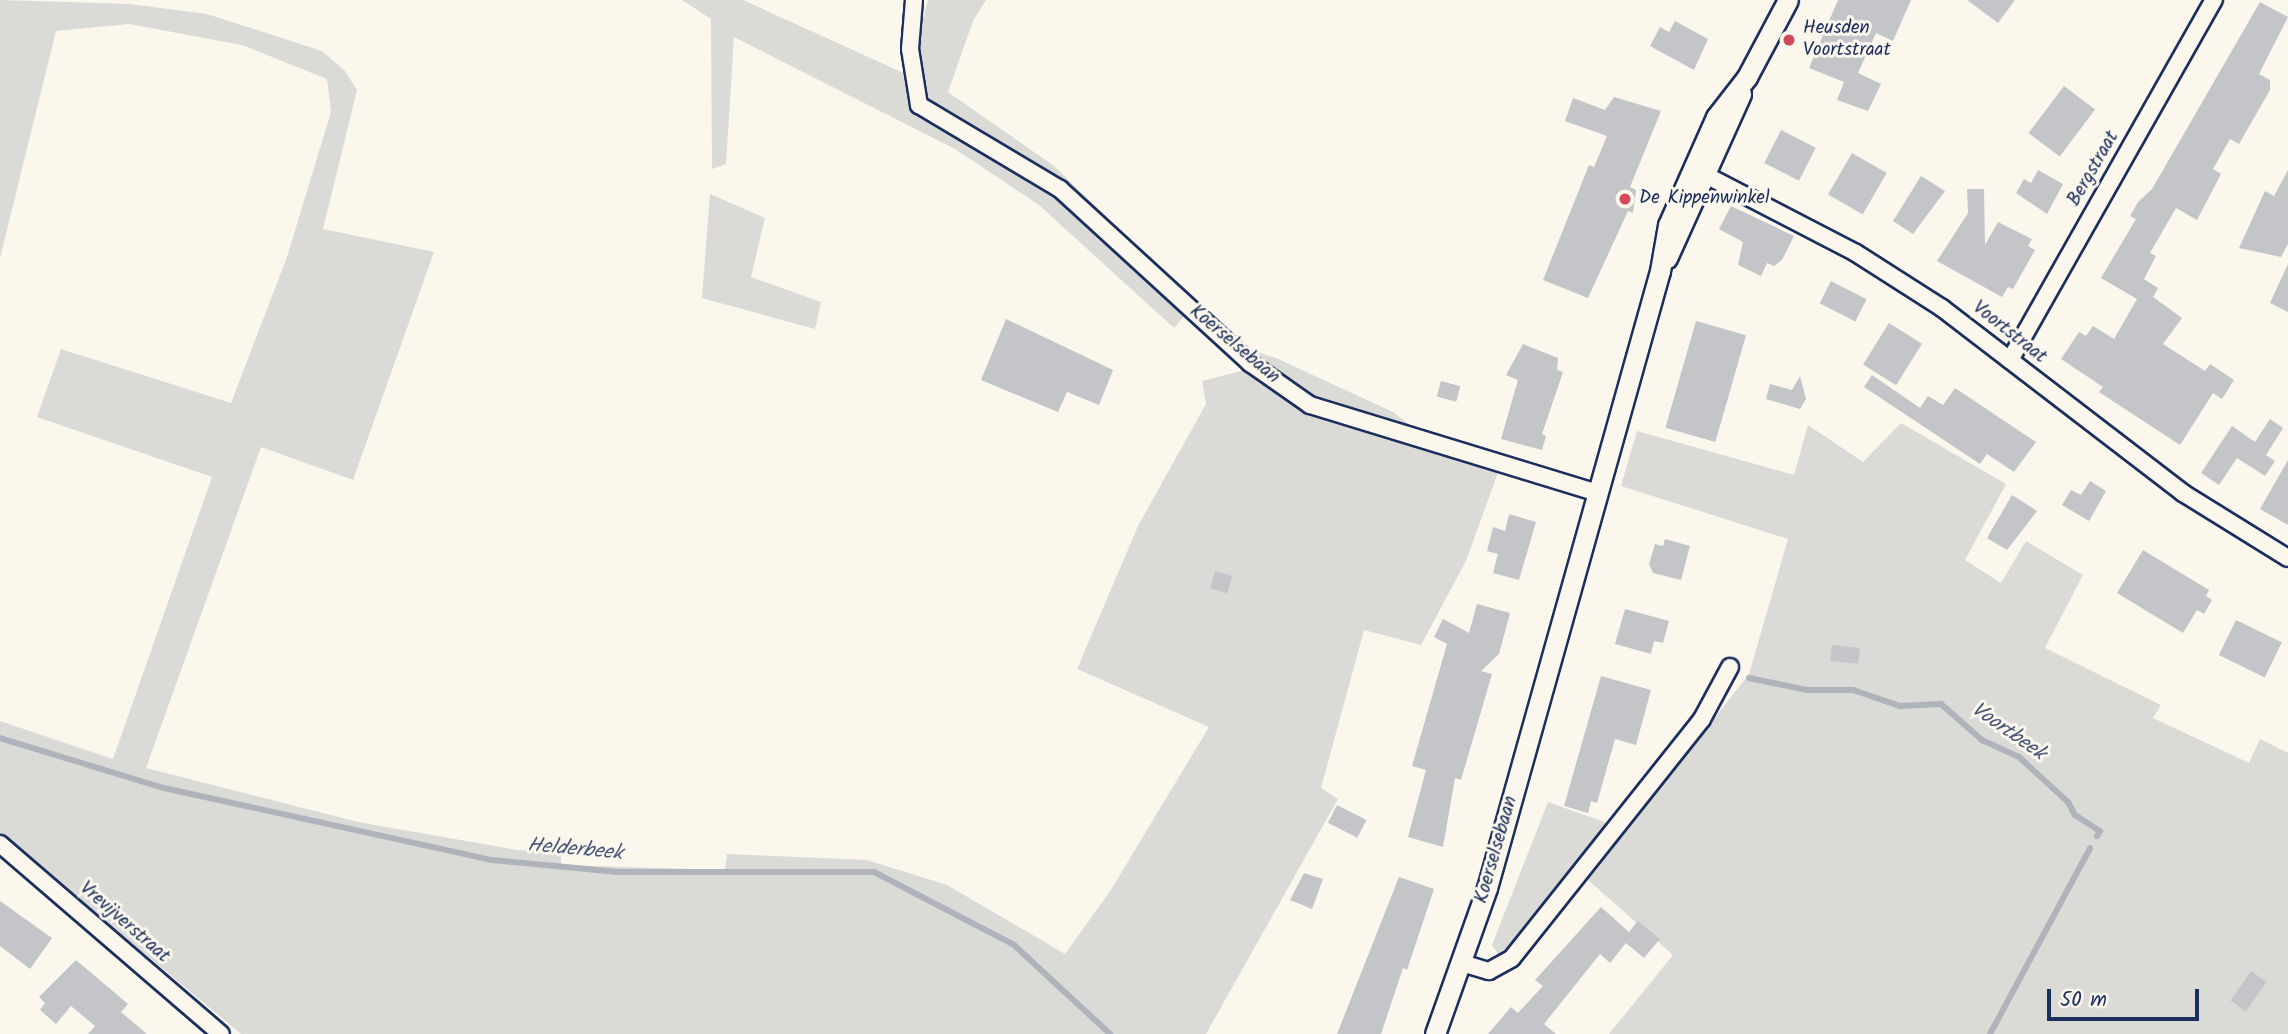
<!DOCTYPE html>
<style>
body{margin:0}
#map{position:relative;width:2288px;height:1034px;overflow:hidden;background:#fbf7ec;font-family:Kalam,sans-serif}
div>[style]{position:absolute}
.green>*{inset:0;background:#dadad7}
.stream>*{height:6px;margin:-3px;padding:0 3px;transform-origin:3px;border-radius:3px;background:#afb3bb}
.building>*{inset:0;background:#c3c5c9;transform-origin:0 0}
.roads{filter:drop-shadow(2px 0 #1b2f5e) drop-shadow(-2px 0 #1b2f5e) drop-shadow(0 2px #1b2f5e) drop-shadow(0 -2px #1b2f5e)}
.minor>*{height:16px;margin:-8px;padding:0 8px;transform-origin:8px;border-radius:8px;background:#fbf7ec}
.tertiary>*{height:19px;margin:-9.5px;padding:0 9.5px;transform-origin:9.5px;border-radius:9.5px;background:#fbf7ec}
.dots>*{width:19px;height:19px;translate:-50% -50%;box-sizing:border-box;border:4px solid #fbf7ec;border-radius:50%}
span{translate:-50% -50%;white-space:nowrap;text-align:center;line-height:1.15;-webkit-text-stroke:6px #fbf7ec;paint-order:stroke}
.poi-label{font-size:19px;color:#1b2f5e}
.left{translate:0 -50%;text-align:left}
.street-label{font-size:19px;color:#1b2f5e}
.water-label{font-size:21px;color:#47577a;font-style:italic}
.scale{position:absolute;left:2047px;top:989px;width:152px;height:32px;box-sizing:border-box;border:4px solid #1b2f5e;border-top:0;padding-left:9px;font-size:21px;line-height:24px;white-space:nowrap;color:#1b2f5e;-webkit-text-stroke:5px #fbf7ec;paint-order:stroke}
</style>
<div id="map">
<div class="green">
<div style="clip-path:polygon(0 0,130px 4px,207px 14px,322px 51px,345px 71px,357px 90px,323px 229px,434px 252px,353px 480px,261px 447px,146px 768px,358px 822px,517px 850px,561px 852px,561px 865px,725px 870px,727px 854px,867px 860px,947px 885px,1065px 954px,1111px 890px,1209px 727px,1077px 669px,1138px 526px,1206px 404px,1202px 381px,1261px 366px,1244px 348px,1276px 358px,1393px 412px,1419px 432px,1500px 467px,1466px 561px,1421px 645px,1364px 630px,1321px 788px,1338px 799px,1206px 1034px,241px 1034px,0 833px,0 721px,113px 759px,212px 477px,37px 417px,61px 349px,231px 403px,287px 257px,331px 112px,327px 79px,242px 45px,129px 24px,56px 31px,0 258px)"></div>
<div style="clip-path:polygon(682px 0,743px 0,908px 75px,928px 0,986px 0,973px 21px,948px 92px,1054px 166px,1195px 303px,1174px 328px,1039px 205px,955px 149px,734px 37px,726px 164px,712px 169px,711px 19px)"></div>
<div style="clip-path:polygon(710px 194px,765px 218px,751px 277px,821px 302px,815px 329px,702px 298px)"></div>
<div style="clip-path:polygon(1901px 423px,2006px 484px,1965px 560px,2001px 583px,2026px 541px,2083px 575px,2045px 648px,2161px 705px,2153px 718px,2249px 763px,2260px 739px,2288px 753px,2288px 1034px,1609px 1034px,1673px 955px,1588px 880px,1749px 674px,1788px 539px,1621px 486px,1637px 431px,1794px 475px,1808px 425px,1863px 462px)"></div>
<div style="clip-path:polygon(1548px 802px,1610px 824px,1500px 957px,1492px 945px)"></div>
</div>
<div class="stream">
<div style="left:1749px;top:678px;width:59px;rotate:11.7deg"></div>
<div style="left:1807px;top:690px;width:46px"></div>
<div style="left:1853px;top:690px;width:50px;rotate:18.8deg"></div>
<div style="left:1900px;top:706px;width:41px;rotate:-2.8deg"></div>
<div style="left:1941px;top:704px;width:55px;rotate:41.3deg"></div>
<div style="left:1982px;top:740px;width:41px;rotate:24.7deg"></div>
<div style="left:2019px;top:757px;width:67px;rotate:42.6deg"></div>
<div style="left:2068px;top:802px;width:15px;rotate:62deg"></div>
<div style="left:2075px;top:815px;width:30px;rotate:33deg"></div>
<div style="left:2100px;top:831px;width:6px;rotate:121deg"></div>
<div style="left:0;top:738px;width:171px;rotate:17deg"></div>
<div style="left:164px;top:788px;width:336px;rotate:12.4deg"></div>
<div style="left:492px;top:860px;width:126px;rotate:5.5deg"></div>
<div style="left:617px;top:872px;width:257px"></div>
<div style="left:874px;top:872px;width:158px;rotate:27.5deg"></div>
<div style="left:1014px;top:945px;width:131px;rotate:42.8deg"></div>
<div style="left:1990px;top:1034px;width:211px;rotate:-61.7deg"></div>
</div>
<div class="building">
<div style="clip-path:polygon(1838px 0,1911px 0,1893px 41px,1876px 33px,1858px 73px,1881px 84px,1868px 111px,1837px 100px,1844px 82px,1809px 68px)"></div>
<div style="clip-path:polygon(1967px 0,2015px 0,1998px 23px)"></div>
<div style="clip-path:polygon(2260px 2px,2288px 17px,2259px 74px,2270px 80px,2270px 90px,2239px 144px,2230px 139px,2213px 169px,2221px 174px,2197px 220px,2176px 208px,2150px 253px,2156px 256px,2144px 279px,2158px 288px,2153px 297px,2182px 318px,2163px 344px,2205px 371px,2210px 364px,2234px 380px,2222px 399px,2213px 393px,2180px 445px,2099px 392px,2103px 387px,2061px 359px,2079px 332px,2086px 336px,2093px 326px,2114px 339px,2137px 299px,2101px 278px,2136px 219px,2130px 216px,2138px 202px,2152px 189px)"></div>
<div style="clip-path:polygon(1675px 21px,1708px 39px,1694px 70px,1650px 46px,1660px 27px,1669px 32px)"></div>
<div style="left:2064px;top:86px;width:39px;height:59px;rotate:37deg"></div>
<div style="clip-path:polygon(1614px 97px,1661px 111px,1630px 187px,1636px 190px,1633px 213px,1628px 211px,1588px 298px,1543px 280px,1589px 165px,1594px 167px,1607px 136px,1565px 121px,1573px 98px,1605px 110px)"></div>
<div style="left:1781px;top:130px;width:39px;height:37px;rotate:27deg"></div>
<div style="left:1852px;top:153px;width:40px;height:48px;rotate:30deg"></div>
<div style="clip-path:polygon(2038px 170px,2063px 184px,2047px 214px,2016px 193px,2024px 179px,2031px 183px)"></div>
<div style="clip-path:polygon(2288px 170px,2288px 244px,2281px 257px,2239px 248px,2265px 191px,2274px 196px)"></div>
<div style="clip-path:polygon(1921px 176px,1945px 191px,1913px 234px,1893px 221px)"></div>
<div style="clip-path:polygon(1967px 189px,1984px 189px,1985px 245px,1998px 222px,2032px 239px,2028px 246px,2035px 250px,2013px 289px,2008px 287px,2002px 297px,1937px 261px,1968px 213px)"></div>
<div style="clip-path:polygon(1731px 206px,1794px 236px,1782px 260px,1774px 266px,1767px 263px,1761px 276px,1738px 265px,1743px 242px,1719px 229px)"></div>
<div style="clip-path:polygon(2288px 264px,2288px 312px,2270px 303px)"></div>
<div style="left:1831px;top:281px;width:40px;height:25px;rotate:27deg"></div>
<div style="clip-path:polygon(1006px 319px,1113px 370px,1099px 405px,1067px 392px,1058px 412px,981px 380px)"></div>
<div style="left:1696px;top:321px;width:52px;height:111px;rotate:16deg"></div>
<div style="left:1889px;top:323px;width:39px;height:49px;rotate:32deg"></div>
<div style="clip-path:polygon(1523px 344px,1558px 358px,1557px 370px,1563px 372px,1542px 434px,1546px 436px,1542px 450px,1501px 439px,1518px 380px,1506px 375px)"></div>
<div style="clip-path:polygon(1872px 375px,1920px 408px,1928px 396px,1943px 405px,1955px 388px,2036px 442px,2014px 472px,1987px 454px,1980px 464px,1864px 387px)"></div>
<div style="clip-path:polygon(1800px 376px,1806px 399px,1800px 409px,1766px 399px,1770px 384px,1792px 390px)"></div>
<div style="left:1441px;top:381px;width:20px;height:16px;rotate:15deg"></div>
<div style="clip-path:polygon(2270px 419px,2283px 428px,2266px 455px,2275px 461px,2265px 476px,2237px 458px,2219px 485px,2201px 473px,2232px 426px,2255px 442px)"></div>
<div style="clip-path:polygon(2288px 460px,2288px 525px,2260px 509px)"></div>
<div style="clip-path:polygon(2090px 481px,2106px 491px,2089px 521px,2062px 505px,2071px 490px,2081px 495px)"></div>
<div style="clip-path:polygon(2012px 495px,2037px 511px,2007px 550px,1987px 538px)"></div>
<div style="clip-path:polygon(1509px 514px,1536px 522px,1519px 580px,1493px 573px,1498px 554px,1487px 551px,1493px 527px,1505px 531px)"></div>
<div style="clip-path:polygon(1665px 539px,1690px 546px,1681px 580px,1653px 573px,1649px 564px,1655px 544px,1663px 546px)"></div>
<div style="clip-path:polygon(2143px 550px,2209px 590px,2206px 596px,2212px 600px,2204px 614px,2197px 610px,2183px 633px,2117px 593px)"></div>
<div style="left:1215px;top:571px;width:18px;height:18px;rotate:16deg"></div>
<div style="clip-path:polygon(1477px 604px,1510px 613px,1499px 654px,1481px 671px,1492px 674px,1461px 780px,1455px 778px,1443px 847px,1408px 837px,1426px 770px,1412px 766px,1447px 644px,1434px 637px,1443px 619px,1469px 633px)"></div>
<div style="clip-path:polygon(1625px 609px,1669px 621px,1663px 643px,1654px 641px,1651px 654px,1615px 644px)"></div>
<div style="left:2236px;top:620px;width:51px;height:39px;rotate:26deg"></div>
<div style="left:1832px;top:645px;width:28px;height:16px;rotate:6deg"></div>
<div style="clip-path:polygon(1601px 676px,1651px 690px,1636px 745px,1615px 739px,1597px 803px,1591px 801px,1588px 813px,1564px 806px)"></div>
<div style="left:1337px;top:805px;width:33px;height:20px;rotate:27deg"></div>
<div style="clip-path:polygon(1304px 873px,1323px 879px,1312px 909px,1290px 900px)"></div>
<div style="clip-path:polygon(1399px 877px,1434px 889px,1407px 970px,1403px 968px,1381px 1034px,1337px 1034px)"></div>
<div style="clip-path:polygon(0 901px,52px 938px,30px 969px,0 946px)"></div>
<div style="clip-path:polygon(1601px 907px,1629px 932px,1638px 921px,1660px 939px,1644px 958px,1626px 943px,1610px 963px,1600px 954px,1544px 1024px,1556px 1034px,1488px 1034px,1511px 1007px,1518px 1013px,1543px 986px,1535px 980px)"></div>
<div style="clip-path:polygon(76px 960px,128px 1004px,121px 1012px,147px 1034px,88px 1034px,95px 1026px,71px 1006px,56px 1024px,40px 1010px,45px 1003px,39px 997px)"></div>
<div style="left:2251px;top:971px;width:19px;height:36px;rotate:35deg"></div>
</div>
<div class="roads">
<div class="minor">
<div style="left:914px;top:0;width:49px;rotate:94.7deg"></div>
<div style="left:910px;top:49px;width:57px;rotate:80.9deg"></div>
<div style="left:919px;top:105px;width:164px;rotate:30.8deg"></div>
<div style="left:1060px;top:189px;width:258px;rotate:42.5deg"></div>
<div style="left:1250px;top:363px;width:73px;rotate:35deg"></div>
<div style="left:1310px;top:405px;width:301px;rotate:17deg"></div>
<div style="left:1694px;top:169px;width:182px;rotate:27.4deg"></div>
<div style="left:1856px;top:253px;width:102px;rotate:32.6deg"></div>
<div style="left:1942px;top:308px;width:304px;rotate:37.5deg"></div>
<div style="left:2183px;top:493px;width:123px;rotate:31.8deg"></div>
<div style="left:2010px;top:360px;width:414px;rotate:-60.5deg"></div>
<div style="left:0;top:844px;width:291px;rotate:40.7deg"></div>
<div style="left:1462px;top:963px;width:28px;rotate:17deg"></div>
<div style="left:1489px;top:971px;width:26px;rotate:-29deg"></div>
<div style="left:1512px;top:958px;width:305px;rotate:-51.5deg"></div>
<div style="left:1702px;top:719px;width:59px;rotate:-61.7deg"></div>
</div>
<div class="tertiary">
<div style="left:1667px;top:258px;width:180px;rotate:-65.7deg"></div>
<div style="left:1435px;top:1034px;width:155px;rotate:-70.4deg"></div>
<div style="left:1487px;top:888px;width:641px;rotate:-74.34deg"></div>
<div style="left:1660px;top:271px;width:47px;rotate:-80.1deg"></div>
<div style="left:1668px;top:225px;width:118px;rotate:-66deg"></div>
<div style="left:1716px;top:117px;width:51px;rotate:-52.2deg"></div>
<div style="left:1747px;top:77px;width:87px;rotate:-62deg"></div>
</div>
</div>
<div class="dots">
<div style="left:1789px;top:40px;background:#d1495b"></div>
<div style="left:1625px;top:199px;background:#d1495b"></div>
</div>
<div class="poi-label">
<span class="left" style="left:1803px;top:40px">Heusden<br>Voortstraat</span>
<span class="left" style="left:1639px;top:199px">De Kippenwinkel</span>
</div>
<div class="street-label">
<span style="left:2094px;top:169px;rotate:-60deg">Bergstraat</span>
<span style="left:2009px;top:333px;rotate:38deg">Voortstraat</span>
<span style="left:1234px;top:345px;rotate:40deg">Koerselsebaan</span>
<span style="left:1497px;top:850px;rotate:-74deg">Koerselsebaan</span>
<span style="left:124px;top:923px;rotate:41deg">Vrevijverstraat</span>
</div>
<div class="water-label">
<span style="left:2008px;top:732px;rotate:35deg">Voortbeek</span>
<span style="left:575px;top:850px;rotate:5deg">Helderbeek</span>
</div>
<div class="scale">50 m</div>
</div>
